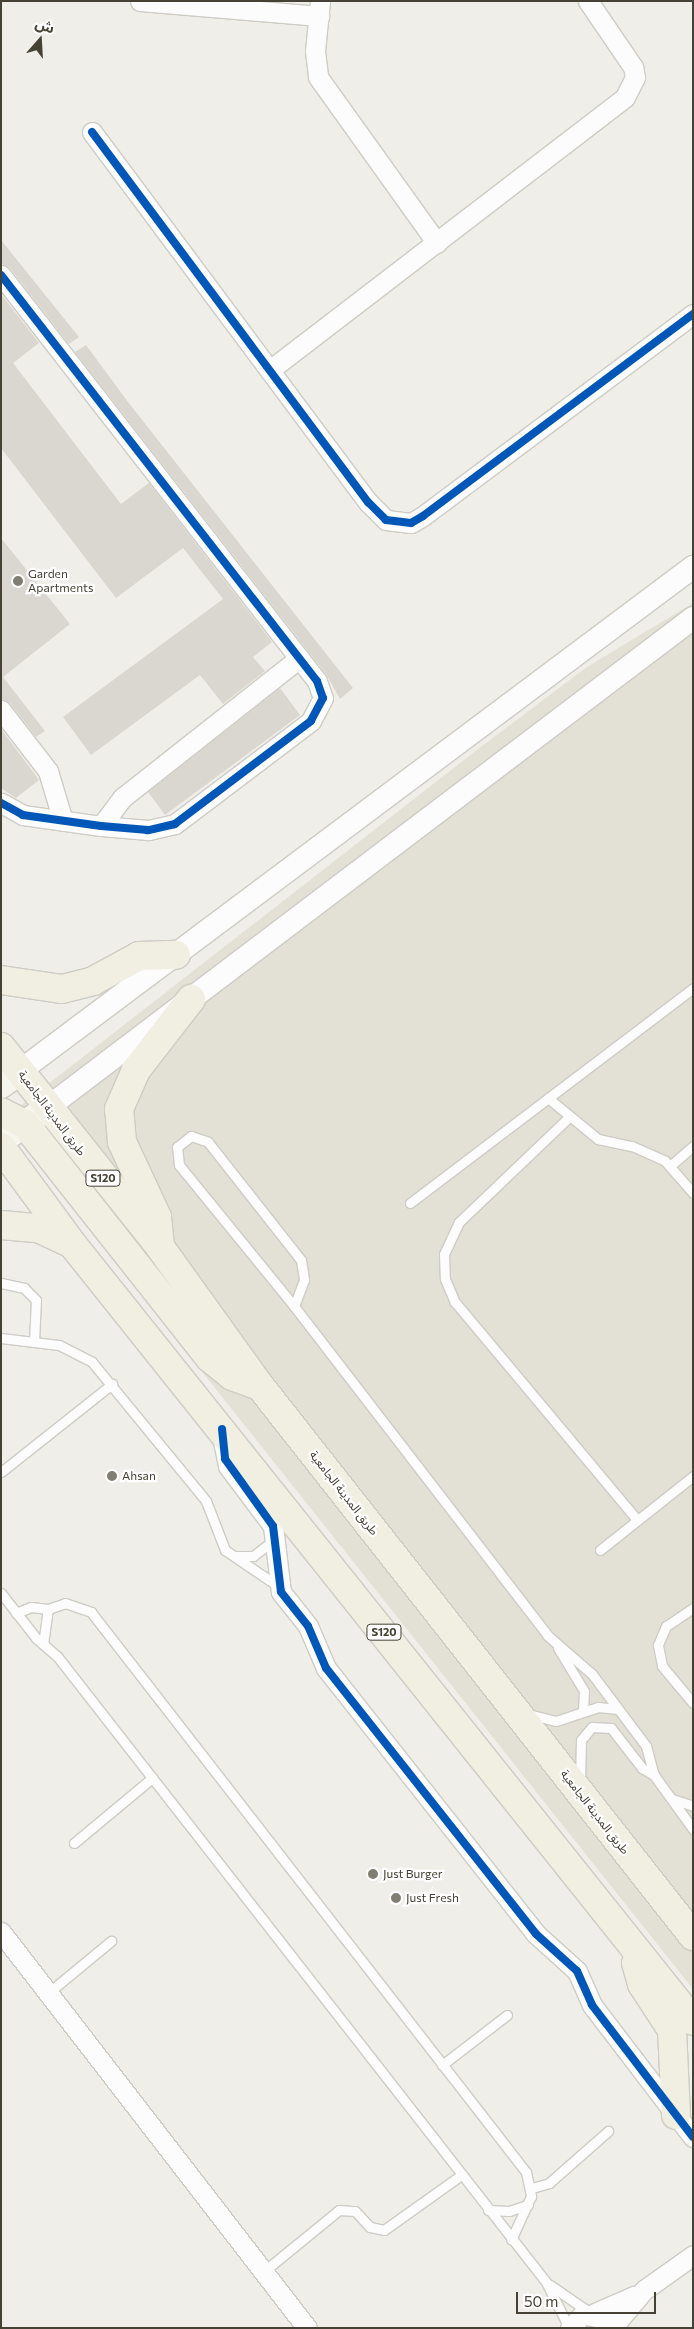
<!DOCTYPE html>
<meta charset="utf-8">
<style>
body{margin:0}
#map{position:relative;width:694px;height:2329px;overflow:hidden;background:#efeee8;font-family:Commissioner,"Noto Sans Arabic",sans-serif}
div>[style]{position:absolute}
.residential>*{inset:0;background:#e3e1d5}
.building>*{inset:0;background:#d9d7d0}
.roads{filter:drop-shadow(1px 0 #cdccc5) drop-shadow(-1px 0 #cdccc5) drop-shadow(0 1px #cdccc5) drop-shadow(0 -1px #cdccc5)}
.service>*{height:9px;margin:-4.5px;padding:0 4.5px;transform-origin:4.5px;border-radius:4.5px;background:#fdfcfc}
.minor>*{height:19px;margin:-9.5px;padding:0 9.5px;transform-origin:9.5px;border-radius:9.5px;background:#fdfcfc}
.tertiary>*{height:22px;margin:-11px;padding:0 11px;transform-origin:11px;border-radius:11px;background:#fdfcfc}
.secondary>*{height:26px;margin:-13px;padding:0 13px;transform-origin:13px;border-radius:13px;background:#f6f5ee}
.primary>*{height:28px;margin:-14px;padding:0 14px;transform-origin:14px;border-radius:14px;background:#f1efe2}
.cycleway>*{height:8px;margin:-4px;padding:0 4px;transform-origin:4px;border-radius:4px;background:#0057b8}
.dots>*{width:14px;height:14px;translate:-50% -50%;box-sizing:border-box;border:2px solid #fff;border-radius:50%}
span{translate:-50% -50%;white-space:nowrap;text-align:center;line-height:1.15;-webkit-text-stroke:4.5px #fff;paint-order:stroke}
.shield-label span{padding:1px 4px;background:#fff;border:1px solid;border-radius:4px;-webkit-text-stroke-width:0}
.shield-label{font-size:11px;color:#454134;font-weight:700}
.poi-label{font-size:12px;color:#454134}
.left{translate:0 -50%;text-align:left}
.street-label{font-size:12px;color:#454134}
.frame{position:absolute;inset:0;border:2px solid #454134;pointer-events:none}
.north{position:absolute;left:15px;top:15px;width:50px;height:50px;-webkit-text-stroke:4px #fff;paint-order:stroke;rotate:19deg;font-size:14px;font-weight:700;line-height:20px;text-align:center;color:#454134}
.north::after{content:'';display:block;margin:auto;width:18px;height:22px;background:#454134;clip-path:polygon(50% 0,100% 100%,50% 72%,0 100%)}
.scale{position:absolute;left:516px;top:2292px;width:140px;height:22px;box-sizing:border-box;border:2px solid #454134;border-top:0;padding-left:6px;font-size:15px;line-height:18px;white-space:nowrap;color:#454134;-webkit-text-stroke:4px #fff;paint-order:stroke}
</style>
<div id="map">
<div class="residential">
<div style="clip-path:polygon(693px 603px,693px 1989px,2px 1120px,482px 746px,587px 667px)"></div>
</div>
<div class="building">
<div style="clip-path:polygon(1px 240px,79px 337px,69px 344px,10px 268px,1px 264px)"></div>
<div style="clip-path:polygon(1px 294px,39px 343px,13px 363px,121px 504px,149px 483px,272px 642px,253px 657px,265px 671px,223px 704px,200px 675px,91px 755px,63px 717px,223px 599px,183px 548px,116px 598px,1px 448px)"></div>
<div style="clip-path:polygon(86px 345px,128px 402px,353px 688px,340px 699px,326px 674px,75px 352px)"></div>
<div style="clip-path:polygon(1px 538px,70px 624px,3px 677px,45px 731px,36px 737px,10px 703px,1px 699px)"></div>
<div style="clip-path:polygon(280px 688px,300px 715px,165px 815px,148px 792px)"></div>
<div style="clip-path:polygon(1px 729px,39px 780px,16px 798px,1px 788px)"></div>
</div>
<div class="roads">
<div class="service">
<div style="left:548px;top:1098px;width:65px;rotate:39.4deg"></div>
<div style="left:598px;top:1139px;width:35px;rotate:12deg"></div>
<div style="left:632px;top:1146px;width:36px;rotate:24deg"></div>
<div style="left:665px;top:1161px;width:43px;rotate:48.8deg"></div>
<div style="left:568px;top:1118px;width:151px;rotate:136.3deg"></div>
<div style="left:459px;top:1222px;width:35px;rotate:115deg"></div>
<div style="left:444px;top:1254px;width:25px;rotate:88deg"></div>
<div style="left:445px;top:1279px;width:25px;rotate:67deg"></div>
<div style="left:455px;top:1302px;width:284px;rotate:50.1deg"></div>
<div style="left:191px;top:1136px;width:18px;rotate:19deg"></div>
<div style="left:208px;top:1142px;width:150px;rotate:51.8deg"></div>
<div style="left:301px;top:1260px;width:20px;rotate:81deg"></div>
<div style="left:304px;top:1280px;width:28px;rotate:111deg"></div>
<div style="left:294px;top:1306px;width:182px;rotate:-129.2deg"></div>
<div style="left:179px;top:1165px;width:18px;rotate:-96deg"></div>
<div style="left:177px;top:1147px;width:18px;rotate:-38deg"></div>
<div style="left:670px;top:1166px;width:30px;rotate:-41deg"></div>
<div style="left:410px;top:1203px;width:355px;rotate:-37.2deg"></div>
<div style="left:1px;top:1283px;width:24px;rotate:12deg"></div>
<div style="left:24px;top:1288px;width:17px;rotate:45deg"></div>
<div style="left:36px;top:1300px;width:41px;rotate:92.8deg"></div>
<div style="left:294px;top:1306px;width:415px;rotate:52.4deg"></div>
<div style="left:547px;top:1635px;width:60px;rotate:40.9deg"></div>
<div style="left:592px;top:1674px;width:90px;rotate:53.1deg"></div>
<div style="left:646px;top:1746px;width:30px;rotate:75deg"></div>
<div style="left:1px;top:1338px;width:58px;rotate:6.9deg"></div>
<div style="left:59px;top:1345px;width:37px;rotate:27deg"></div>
<div style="left:92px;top:1362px;width:180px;rotate:50.6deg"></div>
<div style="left:206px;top:1501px;width:53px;rotate:68.8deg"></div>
<div style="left:225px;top:1550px;width:64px;rotate:34.2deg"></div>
<div style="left:1px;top:1472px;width:142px;rotate:-38.4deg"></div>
<div style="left:600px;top:1550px;width:119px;rotate:-38.5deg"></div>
<div style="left:237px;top:1556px;width:16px"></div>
<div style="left:253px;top:1556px;width:25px;rotate:-37deg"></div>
<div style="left:1px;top:1593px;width:57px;rotate:52.1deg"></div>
<div style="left:36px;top:1638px;width:28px;rotate:41deg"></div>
<div style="left:57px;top:1656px;width:794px;rotate:52deg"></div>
<div style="left:546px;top:2282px;width:51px;rotate:63.4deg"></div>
<div style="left:693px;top:1608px;width:32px;rotate:146deg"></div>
<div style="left:666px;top:1626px;width:21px;rotate:113deg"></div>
<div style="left:658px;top:1645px;width:21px;rotate:79deg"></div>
<div style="left:662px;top:1666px;width:48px;rotate:50deg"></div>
<div style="left:16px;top:1613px;width:16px;rotate:-22deg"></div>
<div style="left:31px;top:1607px;width:17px;rotate:7deg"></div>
<div style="left:43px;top:1644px;width:35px;rotate:-82deg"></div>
<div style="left:48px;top:1609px;width:18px;rotate:-19deg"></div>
<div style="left:65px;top:1603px;width:28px;rotate:19deg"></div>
<div style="left:91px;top:1612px;width:709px;rotate:52.16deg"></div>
<div style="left:526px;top:2172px;width:25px;rotate:78deg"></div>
<div style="left:531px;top:2196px;width:48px;rotate:114.4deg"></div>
<div style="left:558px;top:1648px;width:50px;rotate:58.8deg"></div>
<div style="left:584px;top:1691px;width:21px;rotate:93deg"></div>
<div style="left:528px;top:1714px;width:29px;rotate:14deg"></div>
<div style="left:556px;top:1721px;width:44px;rotate:-18.4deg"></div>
<div style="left:598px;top:1707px;width:20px;rotate:6deg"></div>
<div style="left:580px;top:1781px;width:41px;rotate:-88.6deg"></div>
<div style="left:581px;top:1740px;width:17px;rotate:-50deg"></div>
<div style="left:592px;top:1727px;width:19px;rotate:3deg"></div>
<div style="left:611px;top:1728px;width:51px;rotate:52.2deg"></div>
<div style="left:642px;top:1768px;width:14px;rotate:30deg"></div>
<div style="left:654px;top:1775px;width:67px;rotate:54.2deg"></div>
<div style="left:672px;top:1799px;width:22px;rotate:18deg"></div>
<div style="left:74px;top:1843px;width:102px;rotate:-39.8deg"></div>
<div style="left:48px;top:1993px;width:82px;rotate:-39.5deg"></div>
<div style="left:442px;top:2065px;width:82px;rotate:-37.6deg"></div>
<div style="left:532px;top:2188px;width:18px;rotate:-16deg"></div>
<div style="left:549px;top:2183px;width:79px;rotate:-41.4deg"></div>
<div style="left:488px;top:2210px;width:21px;rotate:3deg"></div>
<div style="left:509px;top:2211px;width:20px;rotate:-18deg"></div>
<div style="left:263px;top:2272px;width:98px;rotate:-39.2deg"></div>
<div style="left:339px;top:2210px;width:16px;rotate:4deg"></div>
<div style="left:355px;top:2211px;width:22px;rotate:47deg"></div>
<div style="left:370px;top:2227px;width:14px;rotate:12deg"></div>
<div style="left:384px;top:2230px;width:95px;rotate:-35.5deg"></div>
<div style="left:550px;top:2285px;width:47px;rotate:34.7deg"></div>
</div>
<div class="minor">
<div style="left:140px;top:1px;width:180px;rotate:4.8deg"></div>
<div style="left:320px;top:1px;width:50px;rotate:95.7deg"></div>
<div style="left:315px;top:51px;width:26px;rotate:83deg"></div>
<div style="left:318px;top:77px;width:204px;rotate:54.4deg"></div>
<div style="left:92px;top:132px;width:462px;rotate:53.3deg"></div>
<div style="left:368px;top:502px;width:25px;rotate:45deg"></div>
<div style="left:386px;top:520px;width:25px;rotate:7deg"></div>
<div style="left:411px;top:523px;width:14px;rotate:-30deg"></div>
<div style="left:423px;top:516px;width:337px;rotate:-36.8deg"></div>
<div style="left:1px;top:275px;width:514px;rotate:52.11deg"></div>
<div style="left:317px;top:681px;width:18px;rotate:71deg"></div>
<div style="left:323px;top:698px;width:26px;rotate:118deg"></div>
<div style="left:311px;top:721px;width:171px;rotate:142.9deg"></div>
<div style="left:175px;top:824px;width:28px;rotate:167deg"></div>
<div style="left:148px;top:830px;width:47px;rotate:-175.1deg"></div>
<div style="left:101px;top:826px;width:79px;rotate:-172deg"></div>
<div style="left:23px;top:815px;width:25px;rotate:-151deg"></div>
<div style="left:271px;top:369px;width:446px;rotate:-37.5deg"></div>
<div style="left:625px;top:97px;width:22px;rotate:-63deg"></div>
<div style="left:635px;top:77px;width:10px;rotate:-101deg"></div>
<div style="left:633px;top:67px;width:80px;rotate:-124.3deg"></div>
<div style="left:1px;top:710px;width:77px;rotate:52.4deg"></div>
<div style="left:48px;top:771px;width:52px;rotate:73.3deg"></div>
<div style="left:101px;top:826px;width:35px;rotate:-53deg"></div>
<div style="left:122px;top:798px;width:226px;rotate:-38.3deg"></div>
<div style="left:221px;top:1432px;width:35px;rotate:78deg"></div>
<div style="left:228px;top:1466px;width:75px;rotate:53.1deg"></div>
<div style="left:273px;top:1526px;width:66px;rotate:83.1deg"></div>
<div style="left:281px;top:1592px;width:43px;rotate:51.5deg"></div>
<div style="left:308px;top:1626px;width:46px;rotate:66.8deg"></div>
<div style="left:326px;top:1668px;width:339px;rotate:51.7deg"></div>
<div style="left:536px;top:1934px;width:55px;rotate:42.1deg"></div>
<div style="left:577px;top:1971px;width:37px;rotate:66deg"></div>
<div style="left:592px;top:2005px;width:166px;rotate:52.6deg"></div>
<div style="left:1px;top:1932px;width:500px;rotate:52.31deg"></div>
<div style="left:595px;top:2313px;width:43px;rotate:-23.6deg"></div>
<div style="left:570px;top:2328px;width:19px;rotate:-47deg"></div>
<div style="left:583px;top:2314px;width:23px;rotate:13deg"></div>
<div style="left:612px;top:2328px;width:50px;rotate:-49.9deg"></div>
<div style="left:644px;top:2290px;width:60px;rotate:-35.5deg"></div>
</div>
<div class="tertiary">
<div style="left:20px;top:1071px;width:841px;rotate:-36.83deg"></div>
<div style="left:47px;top:1108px;width:811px;rotate:-37.18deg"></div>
</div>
<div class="secondary">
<div style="left:1px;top:1085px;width:24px;rotate:-36deg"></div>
<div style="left:1px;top:1141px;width:57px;rotate:-35.7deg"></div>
</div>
<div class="primary">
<div style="left:1px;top:980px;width:62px;rotate:8.4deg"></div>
<div style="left:62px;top:989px;width:32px;rotate:-14deg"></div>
<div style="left:93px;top:981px;width:52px;rotate:-28.5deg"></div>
<div style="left:139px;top:956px;width:37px;rotate:-2deg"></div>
<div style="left:1px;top:1047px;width:256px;rotate:51.5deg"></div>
<div style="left:160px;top:1247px;width:171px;rotate:54.3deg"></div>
<div style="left:260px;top:1386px;width:700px;rotate:51.79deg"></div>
<div style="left:1px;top:1112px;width:27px;rotate:27deg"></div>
<div style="left:25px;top:1124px;width:298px;rotate:51.7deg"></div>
<div style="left:210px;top:1358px;width:28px;rotate:39deg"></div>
<div style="left:232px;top:1376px;width:29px;rotate:20deg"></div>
<div style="left:1px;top:1147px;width:122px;rotate:53.7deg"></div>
<div style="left:73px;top:1245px;width:993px;rotate:51.38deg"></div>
<div style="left:1px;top:1225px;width:37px;rotate:5deg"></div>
<div style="left:38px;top:1228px;width:35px;rotate:25deg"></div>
<div style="left:160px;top:1246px;width:29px;rotate:-96deg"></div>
<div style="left:157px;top:1217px;width:83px;rotate:-115deg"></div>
<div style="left:122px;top:1142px;width:33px;rotate:-95deg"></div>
<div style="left:119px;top:1109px;width:43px;rotate:-66.4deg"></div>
<div style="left:136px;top:1070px;width:90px;rotate:-52.2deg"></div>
<div style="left:636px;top:1963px;width:22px;rotate:74deg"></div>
<div style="left:642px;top:1984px;width:55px;rotate:56.9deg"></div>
<div style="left:672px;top:2030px;width:85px;rotate:87.3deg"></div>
</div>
</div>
<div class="cycleway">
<div style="left:92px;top:132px;width:462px;rotate:53.3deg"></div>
<div style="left:368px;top:502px;width:25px;rotate:45deg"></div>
<div style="left:386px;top:520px;width:25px;rotate:7deg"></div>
<div style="left:411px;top:523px;width:14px;rotate:-30deg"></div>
<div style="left:423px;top:516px;width:337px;rotate:-36.8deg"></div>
<div style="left:1px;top:275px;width:514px;rotate:52.11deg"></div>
<div style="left:317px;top:681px;width:18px;rotate:71deg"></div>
<div style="left:323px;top:698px;width:26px;rotate:118deg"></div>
<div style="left:311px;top:721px;width:171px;rotate:142.9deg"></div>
<div style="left:175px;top:824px;width:28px;rotate:167deg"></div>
<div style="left:148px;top:830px;width:47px;rotate:-175.1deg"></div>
<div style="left:101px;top:826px;width:79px;rotate:-172deg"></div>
<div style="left:23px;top:815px;width:25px;rotate:-151deg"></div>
<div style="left:222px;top:1429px;width:30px;rotate:84deg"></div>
<div style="left:225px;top:1459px;width:82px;rotate:54.4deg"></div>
<div style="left:273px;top:1526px;width:66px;rotate:83.1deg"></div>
<div style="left:281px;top:1592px;width:43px;rotate:51.5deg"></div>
<div style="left:308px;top:1626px;width:46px;rotate:66.8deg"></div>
<div style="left:326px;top:1668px;width:339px;rotate:51.7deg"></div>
<div style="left:536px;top:1934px;width:55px;rotate:42.1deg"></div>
<div style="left:577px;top:1971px;width:37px;rotate:66deg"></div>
<div style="left:592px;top:2005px;width:166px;rotate:52.6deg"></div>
</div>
<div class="dots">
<div style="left:18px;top:581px;background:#807e73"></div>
<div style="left:112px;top:1476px;background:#807e73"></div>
<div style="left:373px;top:1874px;background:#807e73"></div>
<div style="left:396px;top:1898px;background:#807e73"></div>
</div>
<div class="shield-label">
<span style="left:103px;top:1178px">S120</span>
<span style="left:384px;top:1632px">S120</span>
</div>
<div class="poi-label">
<span class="left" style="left:28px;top:581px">Garden<br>Apartments</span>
<span class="left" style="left:122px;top:1476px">Ahsan</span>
<span class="left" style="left:383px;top:1874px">Just Burger</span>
<span class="left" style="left:406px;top:1898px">Just Fresh</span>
</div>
<div class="street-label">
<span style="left:52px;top:1113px;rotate:53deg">طريق المدينة الجامعية</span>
<span style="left:344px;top:1493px;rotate:52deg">طريق المدينة الجامعية</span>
<span style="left:595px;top:1812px;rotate:52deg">طريق المدينة الجامعية</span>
</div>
<div class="frame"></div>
<div class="north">ش</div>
<div class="scale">50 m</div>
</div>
